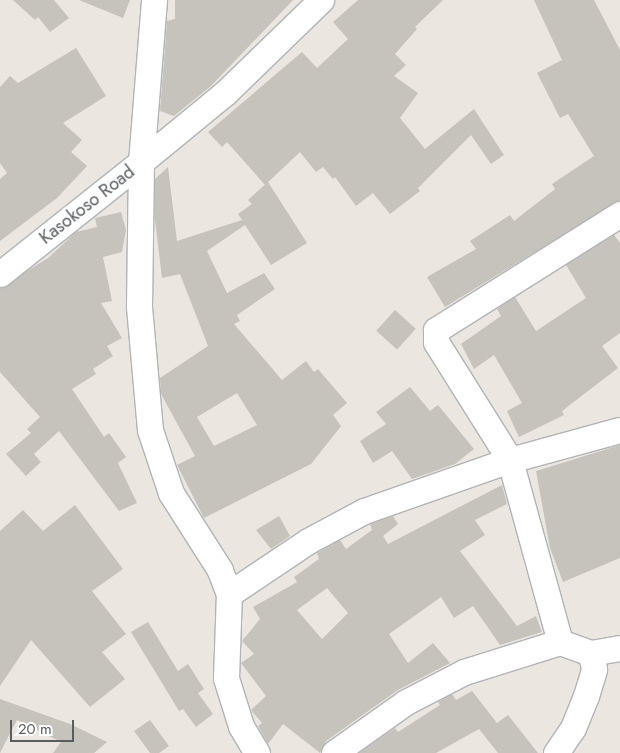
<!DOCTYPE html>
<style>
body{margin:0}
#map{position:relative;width:620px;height:753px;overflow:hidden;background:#ebe7e0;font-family:Jost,sans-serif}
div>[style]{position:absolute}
.building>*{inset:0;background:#c6c2bc;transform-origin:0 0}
.roads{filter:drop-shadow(1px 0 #b1b4b7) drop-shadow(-1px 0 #b1b4b7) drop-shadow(0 1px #b1b4b7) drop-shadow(0 -1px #b1b4b7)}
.minor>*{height:25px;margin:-12.5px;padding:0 12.5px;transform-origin:12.5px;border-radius:12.5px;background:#fff}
span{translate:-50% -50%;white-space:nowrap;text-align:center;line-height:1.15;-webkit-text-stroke:4.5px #fff;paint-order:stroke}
.street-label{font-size:18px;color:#595d60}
.scale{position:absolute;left:10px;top:720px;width:64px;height:22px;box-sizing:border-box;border:2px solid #595d60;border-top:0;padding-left:6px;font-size:15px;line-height:18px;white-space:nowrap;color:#595d60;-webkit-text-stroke:4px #fff;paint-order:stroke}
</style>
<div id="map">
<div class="building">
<div style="clip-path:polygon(13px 0,54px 0,69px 18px,50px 32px,38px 17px,35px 20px)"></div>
<div style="clip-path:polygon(79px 0,130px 0,123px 18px)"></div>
<div style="clip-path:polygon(175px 0,293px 0,211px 86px,174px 116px,160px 111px,167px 21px,175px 19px)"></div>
<div style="clip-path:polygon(358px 0,443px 0,415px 27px,417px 29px,395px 54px,406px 65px,394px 76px,418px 93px,400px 118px,425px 149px,474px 109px,504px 155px,491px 164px,471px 135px,418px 188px,420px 191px,390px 214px,373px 193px,356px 206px,335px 177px,333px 179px,323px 167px,316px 172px,300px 152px,265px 185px,227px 142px,222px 147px,208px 132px,302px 52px,317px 68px,348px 39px,333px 22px)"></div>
<div style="clip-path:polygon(534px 0,594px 0,620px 50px,620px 200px,445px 307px,427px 277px,476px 249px,470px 241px,510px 215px,514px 221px,555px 189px,552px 184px,594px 156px,568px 114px,560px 118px,537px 73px,562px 60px)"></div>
<div style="clip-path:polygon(76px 48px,106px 96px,63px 123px,82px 140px,71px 152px,87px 166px,57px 198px,0 241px,0 179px,7px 173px,0 163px,0 87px,10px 76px,18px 83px)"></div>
<div style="clip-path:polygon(evenodd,168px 167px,177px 241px,242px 220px,238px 214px,252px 204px,248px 200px,268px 182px,307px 243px,271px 265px,245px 225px,207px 251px,227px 293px,264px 273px,275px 289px,237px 315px,240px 321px,234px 324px,282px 380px,306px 361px,314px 372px,318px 369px,347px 403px,333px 415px,341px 426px,311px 464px,204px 518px,177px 465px,195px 456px,161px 394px,160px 378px,208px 346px,180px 274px,162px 278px,155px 220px,155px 179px,168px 167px,237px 393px,257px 425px,214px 446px,197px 417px,237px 393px)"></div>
<div style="clip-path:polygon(121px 212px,126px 230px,122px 252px,103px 257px,112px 301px,101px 303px,122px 338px,107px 346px,113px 356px,93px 369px,96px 374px,72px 389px,104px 437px,109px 433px,126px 457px,118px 463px,137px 503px,119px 511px,59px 431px,34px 454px,41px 462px,26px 476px,6px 454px,31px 433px,27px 429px,40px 417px,0 372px,0 288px,48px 258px,76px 232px,97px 227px,95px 218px)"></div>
<div style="clip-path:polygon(614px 235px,620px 243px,620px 333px,602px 346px,618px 368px,562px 411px,564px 415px,519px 437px,507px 411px,522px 403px,494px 355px,474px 369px,461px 344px,501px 316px,497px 309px,515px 297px,536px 331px,586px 298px,566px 265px)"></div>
<div style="left:395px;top:310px;width:28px;height:28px;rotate:42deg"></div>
<div style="clip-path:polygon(410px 387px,430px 411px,438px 405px,474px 449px,455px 464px,412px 479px,392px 451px,373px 463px,360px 441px,386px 424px,376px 412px)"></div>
<div style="clip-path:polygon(620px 445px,620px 558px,563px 582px,550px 548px,536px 471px)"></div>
<div style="clip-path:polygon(evenodd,502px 485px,507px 504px,475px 520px,485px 535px,460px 551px,517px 626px,536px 616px,542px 632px,500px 645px,473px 606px,454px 618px,441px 597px,389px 634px,408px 663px,433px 643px,450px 663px,398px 690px,326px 741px,320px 753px,283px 724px,268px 744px,258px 726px,262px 723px,251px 710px,266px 696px,241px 663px,254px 654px,242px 641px,260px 619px,253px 607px,297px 582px,294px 577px,319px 559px,317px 553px,340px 540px,346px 549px,372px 530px,370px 524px,393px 516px,398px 524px,383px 536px,388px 544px,502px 485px,327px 588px,348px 613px,322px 639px,297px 610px,327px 588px)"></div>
<div style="clip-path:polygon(75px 505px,123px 569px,92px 591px,126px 634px,102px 652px,125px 679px,90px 707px,31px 640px,0 686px,0 531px,23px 510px,43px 531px)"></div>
<div style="clip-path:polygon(279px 516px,290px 536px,271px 549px,256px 530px)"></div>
<div style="clip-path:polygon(148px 622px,178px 671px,188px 664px,204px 689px,198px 693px,213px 714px,196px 727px,183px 709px,179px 711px,131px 632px)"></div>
<div style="clip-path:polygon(472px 691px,497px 723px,508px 715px,538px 753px,498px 753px,479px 729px,436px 753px,359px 753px,395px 728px,398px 732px,440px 705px,438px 702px,452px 694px,456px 700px)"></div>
<div style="clip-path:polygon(0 699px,70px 724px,107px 742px,94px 753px,53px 753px,61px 742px,17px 720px,0 753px)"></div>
<div style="clip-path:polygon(150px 720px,169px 746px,159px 753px,150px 753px,134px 731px)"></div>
</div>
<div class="roads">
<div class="minor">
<div style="left:0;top:274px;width:180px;rotate:-38.5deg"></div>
<div style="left:141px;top:162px;width:163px;rotate:-85.4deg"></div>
<div style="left:229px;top:594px;width:95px;rotate:-33.9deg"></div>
<div style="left:308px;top:541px;width:64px;rotate:-28.2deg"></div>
<div style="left:364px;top:511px;width:155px;rotate:-19.3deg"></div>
<div style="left:510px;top:460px;width:114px;rotate:-15.3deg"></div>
<div style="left:560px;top:642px;width:189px;rotate:-105.4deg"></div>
<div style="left:510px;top:460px;width:139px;rotate:-122.1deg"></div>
<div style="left:436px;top:342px;width:12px;rotate:-90deg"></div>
<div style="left:436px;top:330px;width:218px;rotate:-32.2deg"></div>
<div style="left:257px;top:753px;width:31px;rotate:-121deg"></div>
<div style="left:241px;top:726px;width:50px;rotate:-107.4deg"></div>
<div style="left:226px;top:678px;width:84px;rotate:-88deg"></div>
<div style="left:229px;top:594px;width:26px;rotate:-111deg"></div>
<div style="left:220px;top:570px;width:91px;rotate:-122.5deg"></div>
<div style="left:171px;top:493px;width:66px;rotate:-108.4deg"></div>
<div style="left:150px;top:430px;width:124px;rotate:-95.1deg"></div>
<div style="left:139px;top:306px;width:144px;rotate:-89.2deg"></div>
<div style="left:141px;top:162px;width:109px;rotate:-39.4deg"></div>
<div style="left:225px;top:93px;width:134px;rotate:-44.1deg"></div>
<div style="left:334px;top:753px;width:88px;rotate:-35.3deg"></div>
<div style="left:406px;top:702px;width:65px;rotate:-27.3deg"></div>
<div style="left:464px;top:672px;width:101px;rotate:-17.4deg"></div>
<div style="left:560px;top:642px;width:33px;rotate:20deg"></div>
<div style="left:591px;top:653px;width:29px;rotate:-10deg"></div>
<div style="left:556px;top:753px;width:30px;rotate:-56deg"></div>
<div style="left:573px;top:728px;width:35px;rotate:-68deg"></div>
<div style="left:586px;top:696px;width:28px;rotate:-73deg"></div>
<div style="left:594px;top:669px;width:16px;rotate:-101deg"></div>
</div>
</div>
<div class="street-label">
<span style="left:87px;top:205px;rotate:-38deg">Kasokoso Road</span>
</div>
<div class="scale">20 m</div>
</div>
